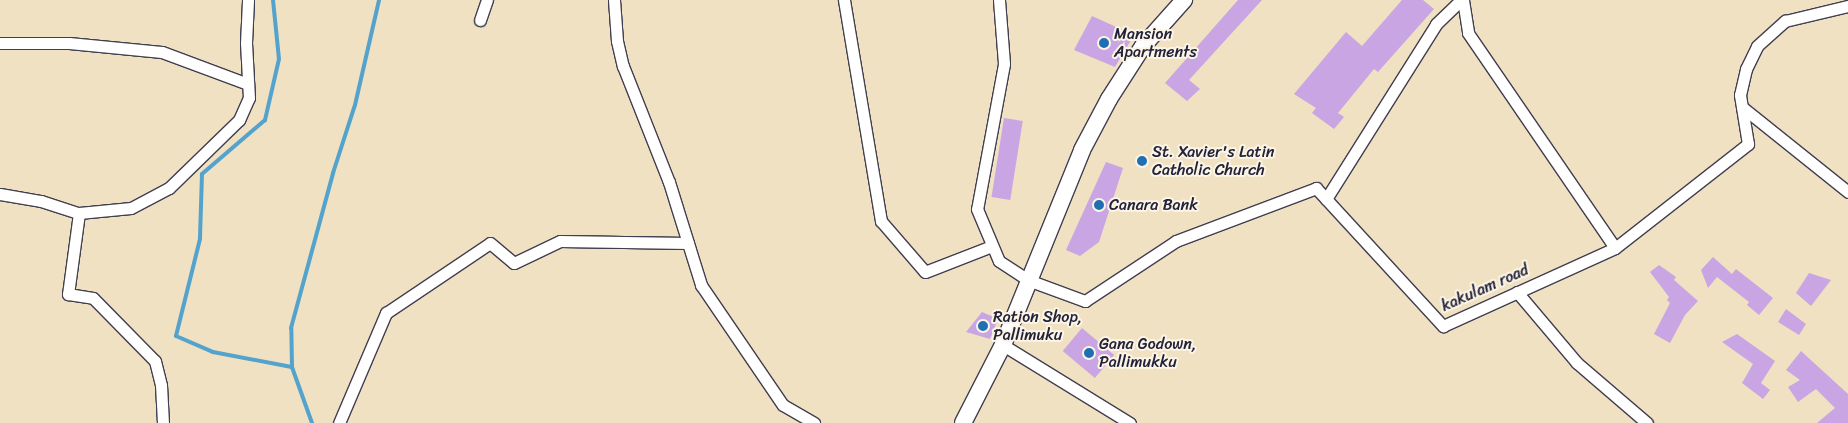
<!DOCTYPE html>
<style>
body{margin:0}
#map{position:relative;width:1848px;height:423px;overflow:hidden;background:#f0e1c3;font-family:Sriracha,sans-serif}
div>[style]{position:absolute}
.stream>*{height:4px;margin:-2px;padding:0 2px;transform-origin:2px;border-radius:2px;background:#53a3cd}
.building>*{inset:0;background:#c9a5e3;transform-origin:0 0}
.roads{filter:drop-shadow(1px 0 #413f4f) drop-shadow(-1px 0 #413f4f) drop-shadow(0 1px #413f4f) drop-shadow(0 -1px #413f4f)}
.minor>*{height:11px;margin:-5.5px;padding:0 5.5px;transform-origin:5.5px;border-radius:5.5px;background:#fff}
.secondary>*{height:16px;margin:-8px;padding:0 8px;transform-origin:8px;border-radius:8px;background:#fff}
.dots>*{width:14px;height:14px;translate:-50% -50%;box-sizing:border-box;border:2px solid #fcf5e5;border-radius:50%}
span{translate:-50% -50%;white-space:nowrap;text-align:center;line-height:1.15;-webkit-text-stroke:4px #fcf5e5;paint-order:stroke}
.poi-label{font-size:16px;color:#22223b}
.left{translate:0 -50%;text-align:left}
.street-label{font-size:16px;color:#22223b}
</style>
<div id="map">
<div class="stream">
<div style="left:273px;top:0;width:59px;rotate:84.2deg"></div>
<div style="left:279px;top:59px;width:63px;rotate:102.9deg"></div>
<div style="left:265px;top:120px;width:83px;rotate:139.4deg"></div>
<div style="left:202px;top:174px;width:65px;rotate:91.8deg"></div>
<div style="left:200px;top:239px;width:100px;rotate:103.9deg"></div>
<div style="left:176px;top:336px;width:40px;rotate:23.4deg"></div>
<div style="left:213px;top:352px;width:80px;rotate:10.8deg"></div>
<div style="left:312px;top:423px;width:59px;rotate:-109.7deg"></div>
<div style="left:292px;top:367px;width:39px;rotate:-91deg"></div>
<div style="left:291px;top:328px;width:161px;rotate:-74.8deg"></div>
<div style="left:333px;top:173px;width:71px;rotate:-72.1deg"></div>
<div style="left:355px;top:105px;width:108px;rotate:-77.1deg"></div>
</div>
<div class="building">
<div style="clip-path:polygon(1238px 0,1262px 0,1189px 80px,1200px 89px,1187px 101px,1165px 83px)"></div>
<div style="clip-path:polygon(1402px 0,1423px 0,1434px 9px,1378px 72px,1374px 69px,1338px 113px,1344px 117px,1334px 129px,1312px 113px,1316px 108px,1294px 94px,1346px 32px,1362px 46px)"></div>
<div style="clip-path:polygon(1092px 16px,1134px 35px,1115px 67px,1074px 50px)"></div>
<div style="left:1004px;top:118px;width:19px;height:80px;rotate:9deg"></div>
<div style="clip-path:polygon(1106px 162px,1123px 168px,1099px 242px,1080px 256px,1066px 250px)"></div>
<div style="clip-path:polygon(1713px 257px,1732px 274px,1736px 269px,1773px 298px,1759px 315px,1747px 305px,1749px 302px,1717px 277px,1708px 288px,1701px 270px)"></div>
<div style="clip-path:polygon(1659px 265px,1676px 277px,1674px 280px,1698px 301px,1685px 315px,1670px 343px,1654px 334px,1670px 303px,1667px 300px,1669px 297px,1650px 272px)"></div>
<div style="clip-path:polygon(1809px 273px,1831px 280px,1811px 306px,1796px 293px)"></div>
<div style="clip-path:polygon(1786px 309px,1806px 324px,1799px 335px,1778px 322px)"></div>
<div style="clip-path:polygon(982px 312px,998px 319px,990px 339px,966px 332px)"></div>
<div style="left:1082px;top:328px;width:42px;height:30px;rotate:40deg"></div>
<div style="clip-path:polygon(1737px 334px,1775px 361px,1761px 383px,1770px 390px,1763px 399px,1742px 383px,1753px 364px,1722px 342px)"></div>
<div style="clip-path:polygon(1801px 351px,1848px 394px,1848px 423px,1817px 423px,1835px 408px,1816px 389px,1798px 402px,1788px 387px,1800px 380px,1786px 370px)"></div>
</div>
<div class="roads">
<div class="minor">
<div style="left:614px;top:0;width:41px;rotate:85.8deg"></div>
<div style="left:617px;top:41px;width:26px;rotate:77deg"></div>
<div style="left:623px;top:66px;width:125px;rotate:68.4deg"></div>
<div style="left:669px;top:182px;width:108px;rotate:72.7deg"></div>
<div style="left:701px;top:285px;width:145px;rotate:55.7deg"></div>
<div style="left:783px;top:405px;width:36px;rotate:30deg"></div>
<div style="left:844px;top:0;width:224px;rotate:80.5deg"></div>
<div style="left:881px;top:221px;width:67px;rotate:49.2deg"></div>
<div style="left:925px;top:272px;width:72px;rotate:-21.2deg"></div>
<div style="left:999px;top:0;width:64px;rotate:85.5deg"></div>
<div style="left:1004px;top:64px;width:147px;rotate:100.5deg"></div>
<div style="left:977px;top:209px;width:56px;rotate:67.1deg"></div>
<div style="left:999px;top:261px;width:35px;rotate:33deg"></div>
<div style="left:1028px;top:280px;width:61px;rotate:20.2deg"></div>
<div style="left:1085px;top:301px;width:109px;rotate:-33.4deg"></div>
<div style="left:1176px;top:241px;width:150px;rotate:-20.7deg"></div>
<div style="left:1316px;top:188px;width:188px;rotate:47.4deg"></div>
<div style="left:1443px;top:326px;width:189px;rotate:-24.4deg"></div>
<div style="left:1615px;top:248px;width:169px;rotate:-38deg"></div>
<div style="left:1748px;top:144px;width:50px;rotate:-99.3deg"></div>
<div style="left:1740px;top:95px;width:27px;rotate:-77deg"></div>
<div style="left:1746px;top:69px;width:25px;rotate:-64deg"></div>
<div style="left:1757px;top:46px;width:38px;rotate:-42deg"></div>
<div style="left:1785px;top:21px;width:65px;rotate:-13.4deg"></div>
<div style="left:1463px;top:0;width:33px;rotate:81deg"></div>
<div style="left:1468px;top:33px;width:260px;rotate:55.6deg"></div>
<div style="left:480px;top:20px;width:21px;rotate:-71deg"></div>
<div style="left:0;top:43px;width:69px"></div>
<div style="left:69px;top:43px;width:93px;rotate:5.5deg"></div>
<div style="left:162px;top:52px;width:92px;rotate:20.4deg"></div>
<div style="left:1742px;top:107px;width:136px;rotate:38.7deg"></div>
<div style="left:0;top:194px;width:42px;rotate:9.7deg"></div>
<div style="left:41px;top:201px;width:40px;rotate:18deg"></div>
<div style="left:79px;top:213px;width:52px;rotate:-5.5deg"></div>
<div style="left:131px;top:208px;width:43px;rotate:-27.8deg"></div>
<div style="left:169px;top:188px;width:98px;rotate:-44.2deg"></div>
<div style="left:239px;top:120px;width:24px;rotate:-66deg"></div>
<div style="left:249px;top:98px;width:55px;rotate:-93.1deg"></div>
<div style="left:246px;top:43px;width:43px;rotate:-87.3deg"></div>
<div style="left:1326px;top:199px;width:207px;rotate:-57.8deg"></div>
<div style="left:1436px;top:24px;width:35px;rotate:-44deg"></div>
<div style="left:79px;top:213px;width:82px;rotate:97.7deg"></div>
<div style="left:68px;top:294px;width:25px;rotate:9deg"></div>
<div style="left:93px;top:298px;width:88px;rotate:45.5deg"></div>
<div style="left:155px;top:361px;width:25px;rotate:76deg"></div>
<div style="left:161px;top:385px;width:38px;rotate:87deg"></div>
<div style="left:1517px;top:292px;width:93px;rotate:49.8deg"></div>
<div style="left:1577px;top:363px;width:92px;rotate:40.6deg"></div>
<div style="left:1003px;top:345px;width:149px;rotate:31.6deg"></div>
<div style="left:339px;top:423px;width:120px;rotate:-66.9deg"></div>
<div style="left:386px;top:313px;width:125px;rotate:-33.9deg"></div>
<div style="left:490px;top:243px;width:31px;rotate:40deg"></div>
<div style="left:514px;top:263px;width:51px;rotate:-25.6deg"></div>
<div style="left:560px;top:241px;width:128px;rotate:0.9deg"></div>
</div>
<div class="secondary">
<div style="left:963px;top:423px;width:88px;rotate:-62.9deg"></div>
<div style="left:1003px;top:345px;width:210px;rotate:-67.9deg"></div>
<div style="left:1082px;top:150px;width:58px;rotate:-62.1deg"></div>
<div style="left:1109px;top:99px;width:63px;rotate:-57.3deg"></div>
<div style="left:1143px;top:46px;width:62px;rotate:-48.3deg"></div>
</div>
</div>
<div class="dots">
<div style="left:1104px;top:43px;background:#1f6fb2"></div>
<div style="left:1142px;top:161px;background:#1f6fb2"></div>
<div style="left:1099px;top:205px;background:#1f6fb2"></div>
<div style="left:983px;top:326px;background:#1f6fb2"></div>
<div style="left:1089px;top:353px;background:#1f6fb2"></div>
</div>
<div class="poi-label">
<span class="left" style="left:1114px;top:43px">Mansion<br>Apartments</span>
<span class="left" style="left:1152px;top:161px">St. Xavier's Latin<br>Catholic Church</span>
<span class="left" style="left:1109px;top:205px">Canara Bank</span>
<span class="left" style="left:993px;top:326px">Ration Shop,<br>Pallimuku</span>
<span class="left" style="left:1099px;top:353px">Gana Godown,<br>Pallimukku</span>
</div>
<div class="street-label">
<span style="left:1485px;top:288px;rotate:-24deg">kakulam road</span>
</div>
</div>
